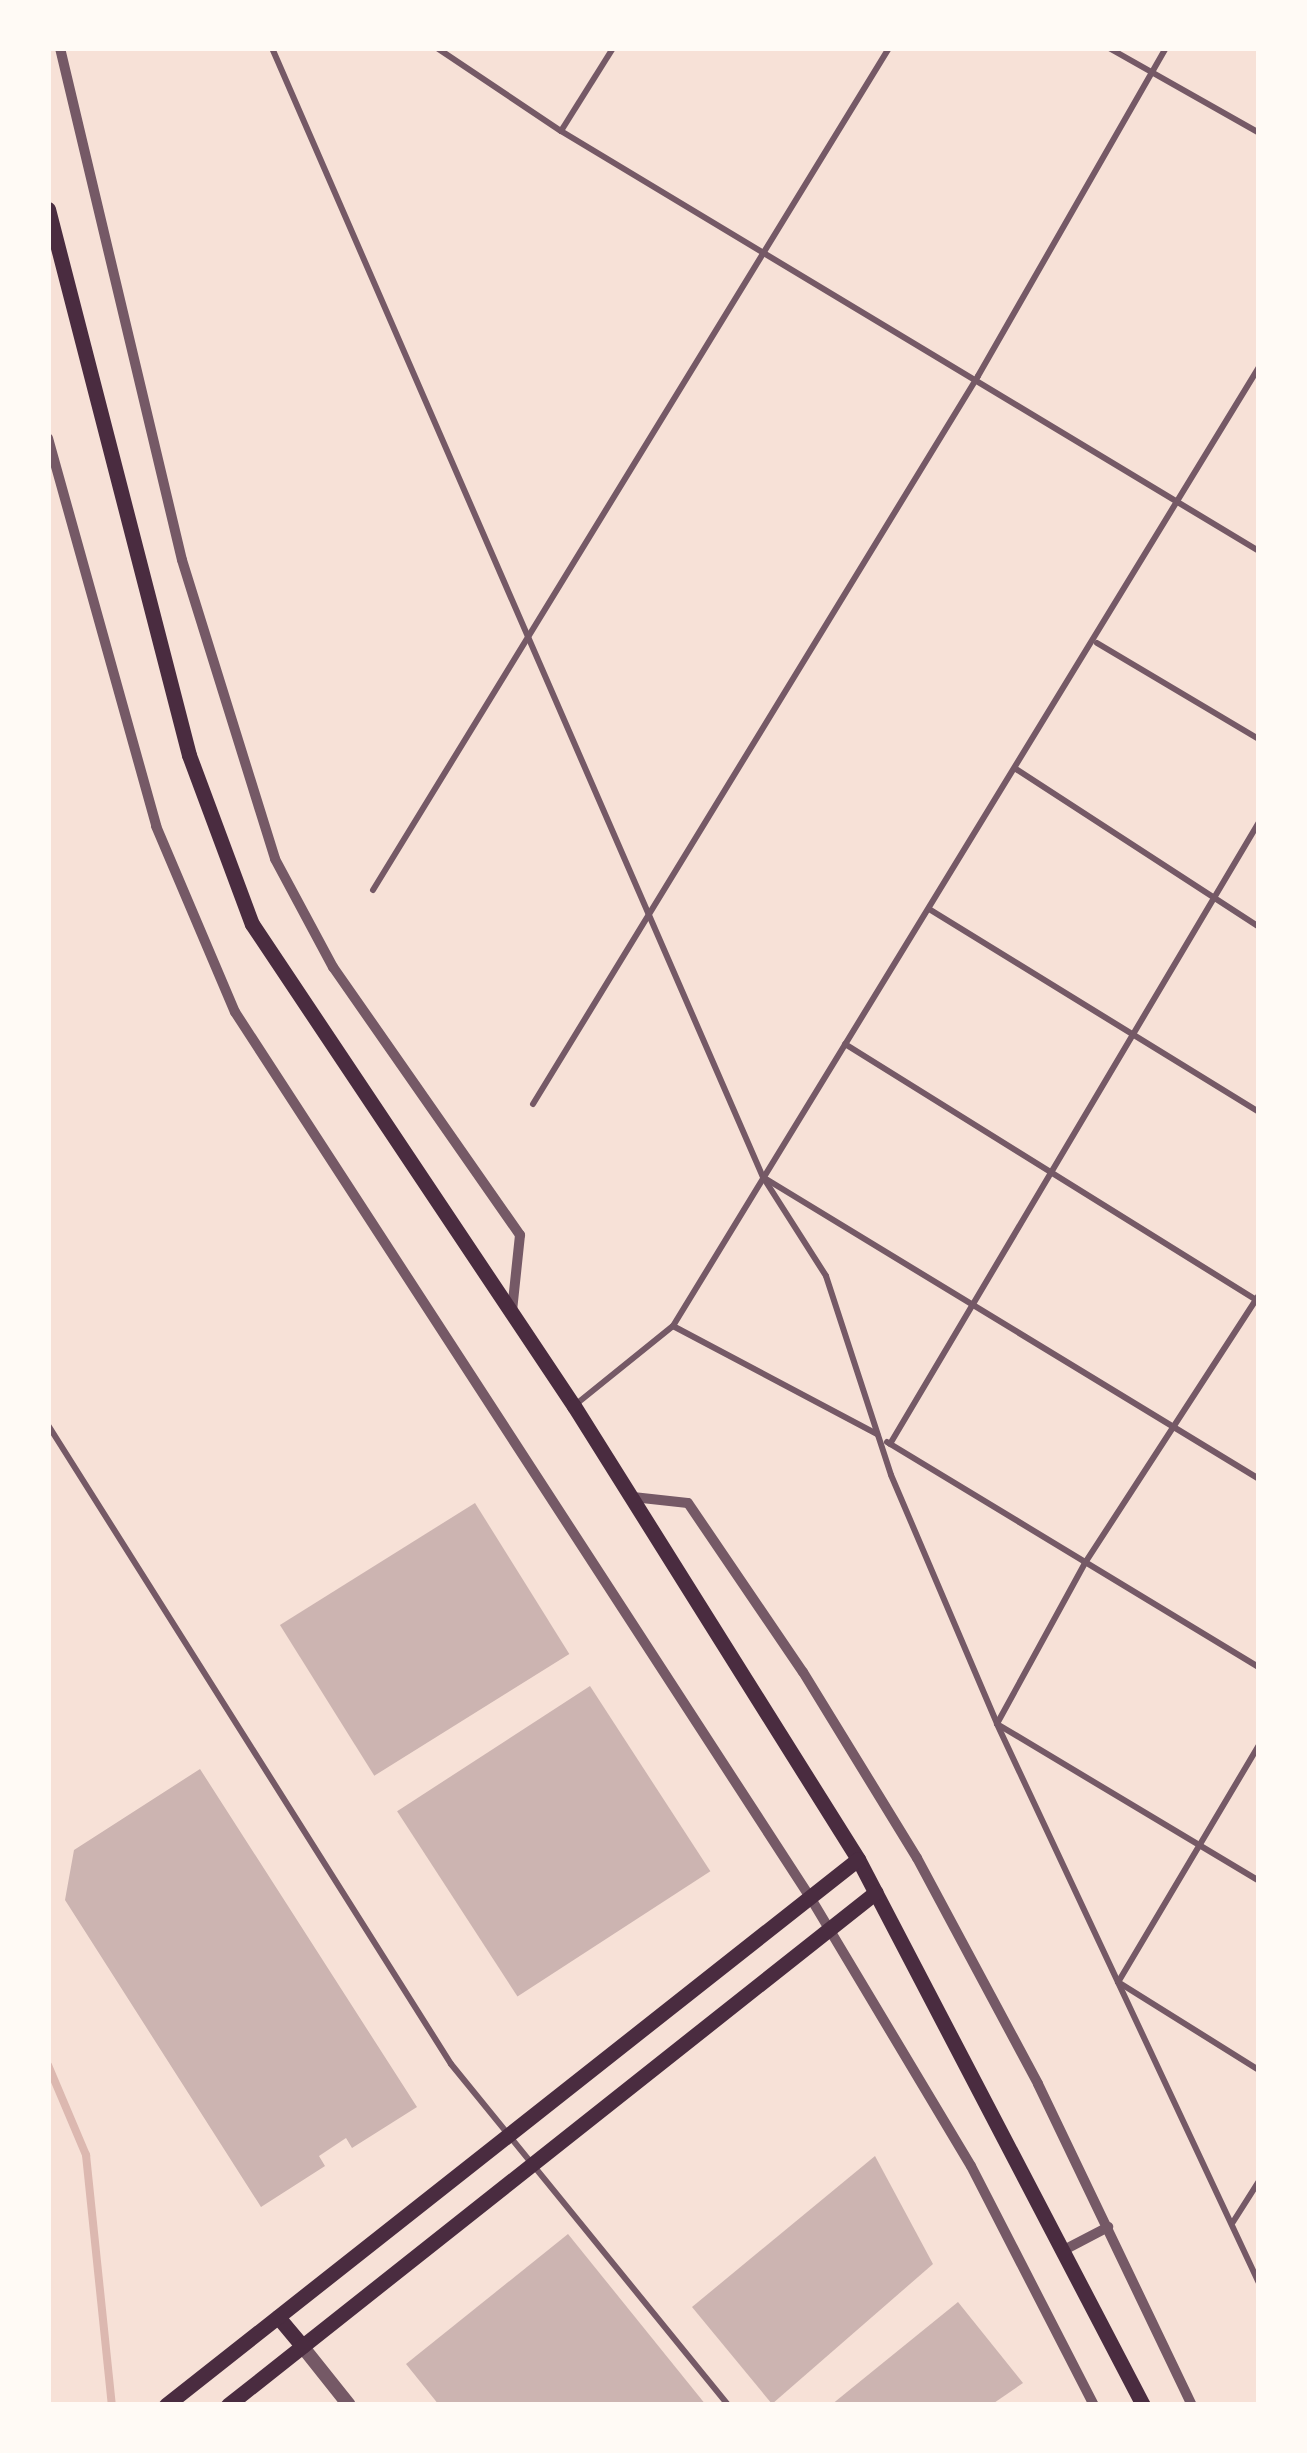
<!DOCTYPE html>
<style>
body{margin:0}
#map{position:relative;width:1307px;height:2453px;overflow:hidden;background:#f7e1d7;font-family:Barlow,sans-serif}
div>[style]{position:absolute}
.stream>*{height:8px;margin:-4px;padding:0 4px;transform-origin:4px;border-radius:4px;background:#dcb8b0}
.building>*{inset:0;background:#ccb4b1;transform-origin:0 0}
.service>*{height:6px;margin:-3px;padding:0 3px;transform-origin:3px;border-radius:3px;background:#755966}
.minor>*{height:10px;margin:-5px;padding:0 5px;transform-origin:5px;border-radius:5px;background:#755966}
.tertiary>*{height:14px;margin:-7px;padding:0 7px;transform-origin:7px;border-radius:7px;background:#755966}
.secondary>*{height:15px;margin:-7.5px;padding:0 7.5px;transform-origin:7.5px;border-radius:7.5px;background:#4a2c40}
span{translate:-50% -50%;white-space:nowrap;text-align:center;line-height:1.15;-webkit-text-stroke:10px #fffaf5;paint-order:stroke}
.frame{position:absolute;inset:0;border:51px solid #fffaf5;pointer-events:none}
</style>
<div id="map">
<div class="stream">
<div style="left:48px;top:2065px;width:98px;rotate:67.1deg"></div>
<div style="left:86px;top:2155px;width:251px;rotate:84.1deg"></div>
</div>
<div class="building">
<div style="left:475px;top:1503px;width:178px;height:230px;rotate:58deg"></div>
<div style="left:590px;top:1686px;width:221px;height:230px;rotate:57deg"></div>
<div style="clip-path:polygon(200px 1769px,417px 2107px,352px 2148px,346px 2138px,319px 2156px,325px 2166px,261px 2207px,65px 1900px,74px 1850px)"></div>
<div style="clip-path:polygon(875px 2156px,933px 2264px,772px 2404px,692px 2307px)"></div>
<div style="clip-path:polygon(568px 2234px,706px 2405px,439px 2405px,406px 2364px)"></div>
<div style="clip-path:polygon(958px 2302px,1023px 2383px,991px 2405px,831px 2405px)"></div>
</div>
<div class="service">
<div style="left:272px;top:48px;width:1231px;rotate:66.5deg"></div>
<div style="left:763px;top:1177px;width:117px;rotate:57.5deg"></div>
<div style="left:826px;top:1276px;width:209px;rotate:71.9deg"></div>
<div style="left:891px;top:1475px;width:271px;rotate:66.9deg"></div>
<div style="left:997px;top:1724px;width:617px;rotate:64.89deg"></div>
<div style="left:437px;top:48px;width:149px;rotate:33.8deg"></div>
<div style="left:561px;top:131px;width:815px;rotate:31.04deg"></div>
<div style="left:1109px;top:48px;width:172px;rotate:29.5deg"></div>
<div style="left:561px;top:131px;width:98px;rotate:-57.9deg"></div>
<div style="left:1097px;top:643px;width:188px;rotate:30.7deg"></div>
<div style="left:1016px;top:769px;width:290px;rotate:33deg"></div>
<div style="left:373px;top:890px;width:988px;rotate:-58.5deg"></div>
<div style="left:929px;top:909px;width:387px;rotate:31.6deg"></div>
<div style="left:845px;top:1044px;width:484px;rotate:31.9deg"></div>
<div style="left:533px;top:1104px;width:853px;rotate:-58.56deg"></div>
<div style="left:978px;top:376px;width:378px;rotate:-60.2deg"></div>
<div style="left:766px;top:1179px;width:577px;rotate:31.32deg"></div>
<div style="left:1259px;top:1295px;width:320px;rotate:123deg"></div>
<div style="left:1085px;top:1563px;width:183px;rotate:118.7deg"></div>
<div style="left:997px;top:1724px;width:305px;rotate:30.9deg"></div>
<div style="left:673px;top:1326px;width:231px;rotate:27.9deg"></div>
<div style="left:575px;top:1405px;width:126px;rotate:-38.9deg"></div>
<div style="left:673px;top:1326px;width:1124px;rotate:-58.57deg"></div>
<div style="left:48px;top:1425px;width:755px;rotate:57.76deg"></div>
<div style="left:451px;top:2064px;width:439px;rotate:50.9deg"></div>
<div style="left:887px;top:1442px;width:435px;rotate:31.2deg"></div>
<div style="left:890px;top:1444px;width:723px;rotate:-59.32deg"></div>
<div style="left:1259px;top:1745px;width:276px;rotate:120.7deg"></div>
<div style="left:1118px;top:1982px;width:166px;rotate:32deg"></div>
<div style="left:1233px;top:2222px;width:49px;rotate:-57.6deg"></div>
</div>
<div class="minor">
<div style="left:60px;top:48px;width:526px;rotate:76.6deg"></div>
<div style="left:182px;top:560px;width:313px;rotate:72.7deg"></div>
<div style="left:275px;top:859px;width:123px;rotate:61.8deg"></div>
<div style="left:333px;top:967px;width:327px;rotate:55.1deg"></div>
<div style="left:520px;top:1235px;width:76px;rotate:96deg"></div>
<div style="left:48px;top:438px;width:403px;rotate:74.4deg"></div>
<div style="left:156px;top:826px;width:202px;rotate:67deg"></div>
<div style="left:235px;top:1012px;width:1055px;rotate:56.99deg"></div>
<div style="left:810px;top:1897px;width:313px;rotate:59.1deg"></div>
<div style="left:971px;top:2166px;width:269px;rotate:62.8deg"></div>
<div style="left:633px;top:1497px;width:55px;rotate:6.2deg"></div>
<div style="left:688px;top:1503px;width:204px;rotate:55.8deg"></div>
<div style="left:803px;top:1672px;width:218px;rotate:58.5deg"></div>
<div style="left:917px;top:1858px;width:256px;rotate:61.8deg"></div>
<div style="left:1038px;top:2084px;width:356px;rotate:64.4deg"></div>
<div style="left:1064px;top:2250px;width:50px;rotate:-27.6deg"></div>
</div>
<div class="tertiary">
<div style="left:302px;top:2346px;width:75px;rotate:51.5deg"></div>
</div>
<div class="secondary">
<div style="left:48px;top:209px;width:564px;rotate:75.52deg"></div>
<div style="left:189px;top:755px;width:180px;rotate:69.6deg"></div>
<div style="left:252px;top:924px;width:580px;rotate:56.26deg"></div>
<div style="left:574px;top:1406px;width:535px;rotate:57.92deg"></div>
<div style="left:858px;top:1859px;width:616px;rotate:62.44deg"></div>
<div style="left:278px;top:2317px;width:38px;rotate:50deg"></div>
<div style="left:166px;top:2405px;width:881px;rotate:-38.27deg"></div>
<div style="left:228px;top:2405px;width:826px;rotate:-38.37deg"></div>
</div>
<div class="frame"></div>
</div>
